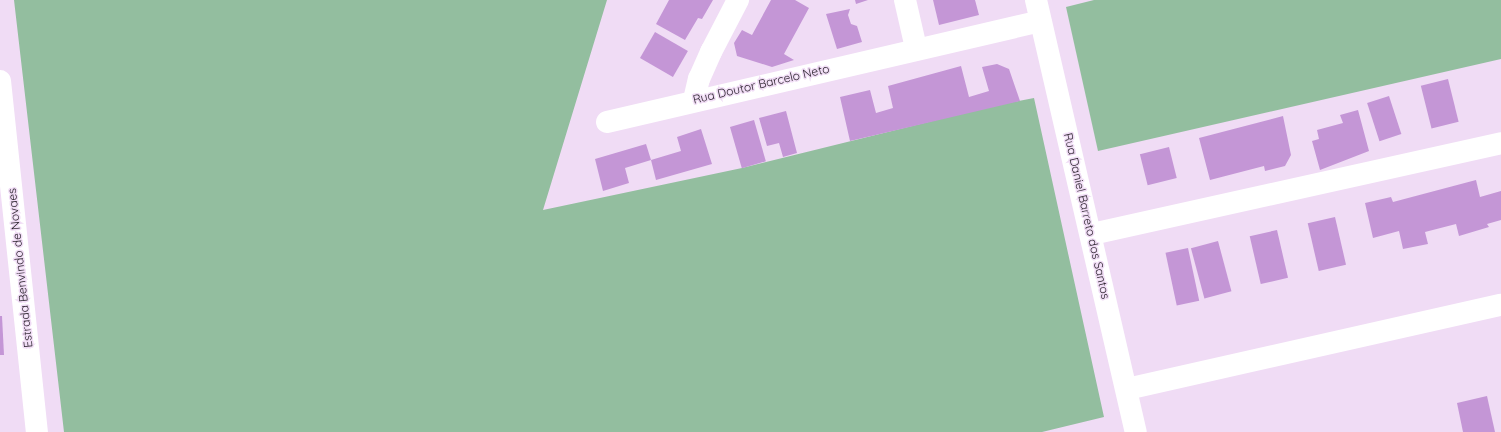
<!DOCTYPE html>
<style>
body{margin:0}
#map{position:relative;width:1501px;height:432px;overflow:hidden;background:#f0dcf5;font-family:Quicksand,sans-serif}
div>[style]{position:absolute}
.green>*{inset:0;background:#93be9f}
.building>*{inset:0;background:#c496d6;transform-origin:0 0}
.minor>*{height:22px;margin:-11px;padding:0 11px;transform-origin:11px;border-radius:11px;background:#fff}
span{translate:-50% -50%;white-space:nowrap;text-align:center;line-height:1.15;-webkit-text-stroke:3px #f0dcf5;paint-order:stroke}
.street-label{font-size:12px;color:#251e27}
</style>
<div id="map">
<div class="green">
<div style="clip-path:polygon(14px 0,607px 0,543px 210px,742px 168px,993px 106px,1034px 98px,1104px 417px,1042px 432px,64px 432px)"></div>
<div style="clip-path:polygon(1094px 0,1501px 0,1501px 59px,1098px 151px,1066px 7px)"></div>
</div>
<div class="building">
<div style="clip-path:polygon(669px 0,713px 0,702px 19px,698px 18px,685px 40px,656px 24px)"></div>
<div style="clip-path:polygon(771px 0,795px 0,809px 8px,784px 54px,794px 60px,772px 67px,737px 56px,734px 43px,742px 30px,752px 35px)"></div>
<div style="clip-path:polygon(855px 0,868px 0,856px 4px)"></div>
<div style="clip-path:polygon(933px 0,975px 0,979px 15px,939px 25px)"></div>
<div style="clip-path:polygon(850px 9px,848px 15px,851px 24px,857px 26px,862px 42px,837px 49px,826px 14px)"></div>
<div style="left:655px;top:32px;width:38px;height:30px;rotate:30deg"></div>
<div style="clip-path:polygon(997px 64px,1009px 69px,1020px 101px,850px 141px,840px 97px,870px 90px,876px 113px,893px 108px,888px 86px,961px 66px,969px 97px,989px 91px,982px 67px)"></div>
<div style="left:1448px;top:79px;width:44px;height:28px;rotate:76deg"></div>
<div style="left:1389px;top:96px;width:40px;height:23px;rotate:72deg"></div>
<div style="clip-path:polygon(1358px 110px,1369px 151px,1320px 170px,1312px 141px,1319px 139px,1317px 130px,1343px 123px,1340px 115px)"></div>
<div style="clip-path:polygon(786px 111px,797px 153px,783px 157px,779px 143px,767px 146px,759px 118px)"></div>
<div style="clip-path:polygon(1283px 116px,1291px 155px,1285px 166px,1265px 171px,1264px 166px,1210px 180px,1199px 138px)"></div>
<div style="left:754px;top:120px;width:43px;height:25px;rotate:74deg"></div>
<div style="clip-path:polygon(701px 129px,712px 164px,656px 180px,651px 160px,681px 151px,677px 137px)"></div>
<div style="clip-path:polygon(646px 144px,651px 160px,625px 168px,629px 183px,603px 191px,595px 159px)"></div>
<div style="left:1169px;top:147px;width:32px;height:30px;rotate:76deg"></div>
<div style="clip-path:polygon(1476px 180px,1480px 197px,1501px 191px,1501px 220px,1487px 224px,1489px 227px,1459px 236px,1456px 224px,1425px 232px,1428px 244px,1403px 249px,1399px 231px,1373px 238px,1365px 203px,1391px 197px,1393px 202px)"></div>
<div style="left:1335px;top:217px;width:49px;height:28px;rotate:77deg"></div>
<div style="left:1277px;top:230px;width:49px;height:28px;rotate:77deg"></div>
<div style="left:1218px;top:241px;width:52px;height:28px;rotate:75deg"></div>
<div style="left:1188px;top:248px;width:54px;height:23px;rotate:78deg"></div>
<div style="clip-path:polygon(0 316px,2px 316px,4px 355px,0 355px)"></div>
<div style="clip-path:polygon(1487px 396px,1495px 432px,1463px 432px,1457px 403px)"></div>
</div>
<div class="minor">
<div style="left:905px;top:0;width:49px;rotate:77.1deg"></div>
<div style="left:1036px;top:0;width:443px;rotate:77deg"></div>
<div style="left:0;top:81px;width:353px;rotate:84deg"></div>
<div style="left:694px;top:100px;width:22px;rotate:-77deg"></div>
<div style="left:699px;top:79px;width:30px;rotate:-66deg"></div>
<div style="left:711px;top:52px;width:59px;rotate:-62.6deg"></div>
<div style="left:607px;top:122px;width:445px;rotate:-13.1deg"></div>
<div style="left:1092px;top:234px;width:419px;rotate:-12.5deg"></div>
<div style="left:1127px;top:389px;width:383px;rotate:-12.7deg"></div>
</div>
<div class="street-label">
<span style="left:761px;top:84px;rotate:-13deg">Rua Doutor Barcelo Neto</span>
<span style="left:1087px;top:216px;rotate:77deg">Rua Daniel Barreto dos Santos</span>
<span style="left:20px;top:268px;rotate:-96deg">Estrada Benvindo de Novaes</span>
</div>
</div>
